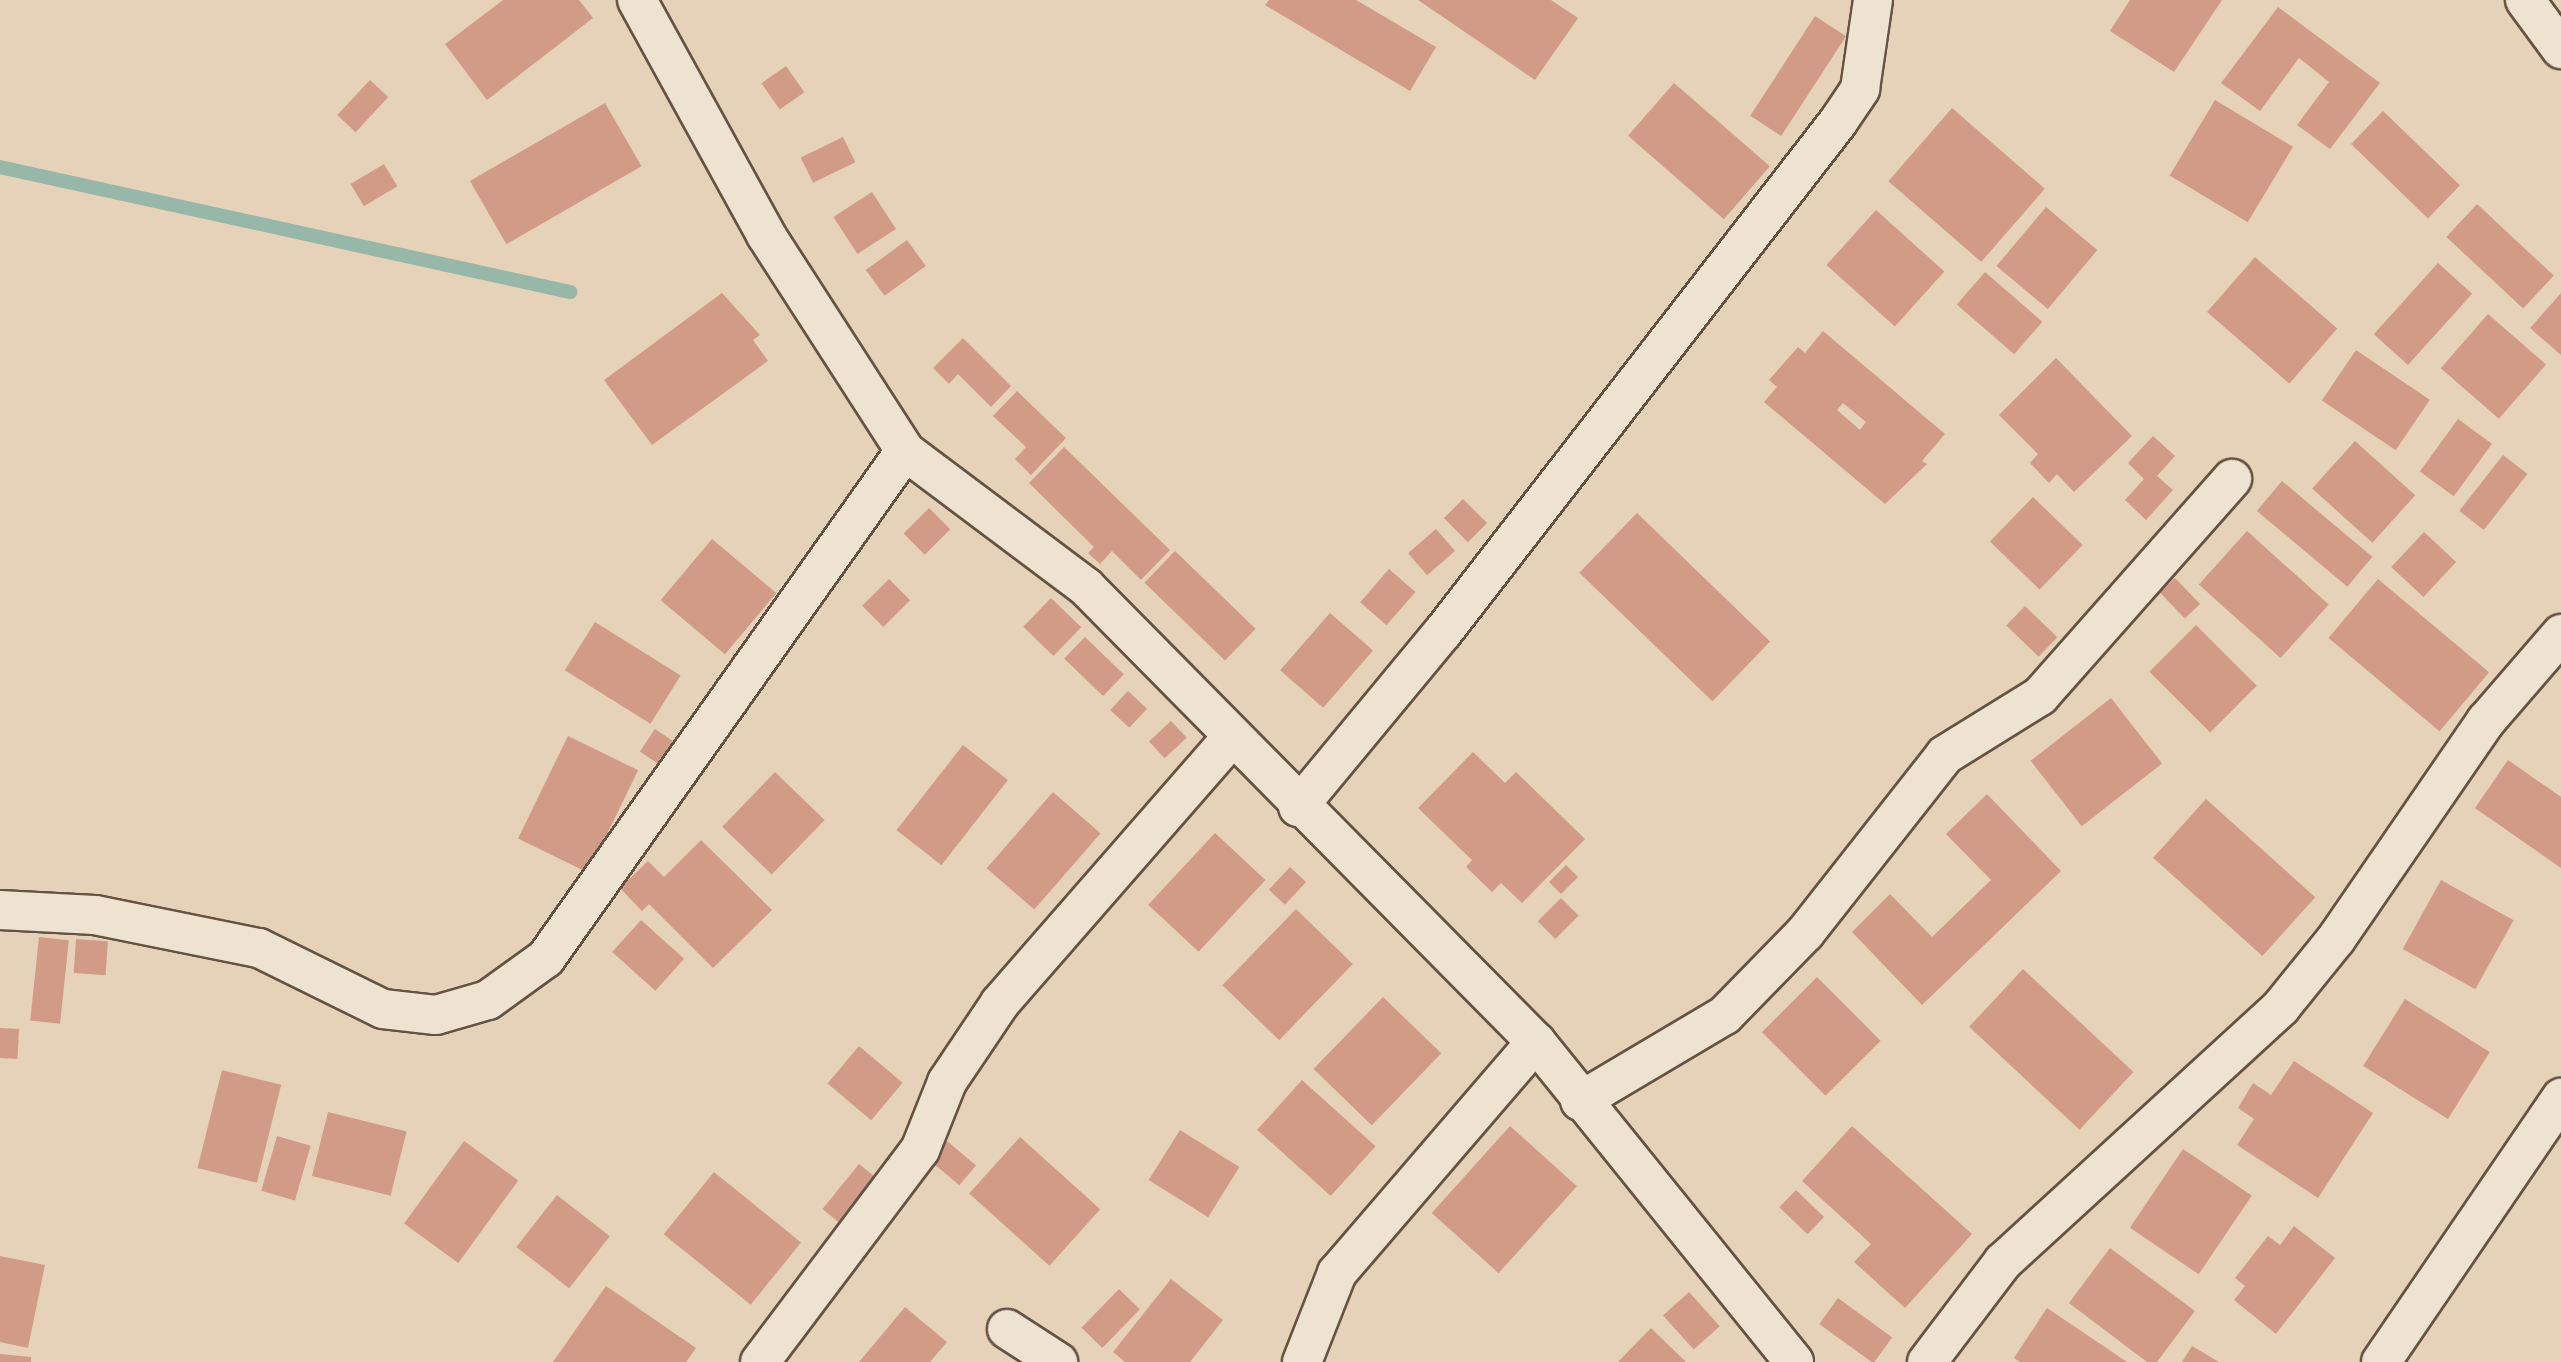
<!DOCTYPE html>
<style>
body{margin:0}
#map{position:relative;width:2561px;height:1362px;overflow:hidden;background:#e5d2b8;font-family:Alegreya,serif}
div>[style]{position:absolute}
.stream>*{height:14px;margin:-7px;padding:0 7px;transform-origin:7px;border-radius:7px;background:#97b8a8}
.building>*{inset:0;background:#d29b88;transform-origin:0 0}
.roads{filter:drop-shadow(2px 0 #655242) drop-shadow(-2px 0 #655242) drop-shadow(0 2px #655242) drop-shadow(0 -2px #655242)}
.minor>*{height:38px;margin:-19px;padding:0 19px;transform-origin:19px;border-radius:19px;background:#eee2d1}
span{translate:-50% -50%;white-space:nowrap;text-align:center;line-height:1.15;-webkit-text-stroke:5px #eee2d1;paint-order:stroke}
</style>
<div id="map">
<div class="stream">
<div style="left:0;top:167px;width:584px;rotate:12.37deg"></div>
</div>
<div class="building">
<div style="clip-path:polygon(503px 0,579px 0,593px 18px,487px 100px,445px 44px)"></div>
<div style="clip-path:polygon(1269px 0,1356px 0,1436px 47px,1410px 91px,1265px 5px)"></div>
<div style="clip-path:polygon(1418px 0,1551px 0,1578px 18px,1535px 80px)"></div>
<div style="clip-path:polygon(2130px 0,2222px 0,2174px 72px,2110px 31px)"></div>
<div style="clip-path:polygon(2278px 7px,2380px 83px,2330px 149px,2297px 125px,2329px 82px,2299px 58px,2260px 111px,2221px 83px)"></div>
<div style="left:1815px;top:16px;width:37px;height:119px;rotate:33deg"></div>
<div style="left:786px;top:66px;width:32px;height:30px;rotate:55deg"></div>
<div style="left:370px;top:80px;width:25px;height:48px;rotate:43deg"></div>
<div style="left:1674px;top:83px;width:127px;height:70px;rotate:41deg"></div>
<div style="left:2215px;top:100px;width:91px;height:88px;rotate:31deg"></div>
<div style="left:605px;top:103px;width:73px;height:156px;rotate:60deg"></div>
<div style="left:1952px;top:108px;width:123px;height:97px;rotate:41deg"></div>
<div style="left:2383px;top:111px;width:107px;height:46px;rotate:44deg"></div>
<div style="left:843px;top:137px;width:28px;height:47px;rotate:64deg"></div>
<div style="left:384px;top:164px;width:26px;height:39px;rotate:59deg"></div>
<div style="left:872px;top:192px;width:44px;height:46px;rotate:57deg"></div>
<div style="left:2477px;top:204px;width:105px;height:45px;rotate:43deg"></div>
<div style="left:2046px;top:207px;width:67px;height:77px;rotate:40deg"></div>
<div style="left:1876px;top:210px;width:92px;height:74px;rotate:42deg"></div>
<div style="left:907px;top:240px;width:32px;height:51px;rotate:54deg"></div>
<div style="left:2255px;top:257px;width:109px;height:73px;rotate:41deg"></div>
<div style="left:2438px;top:263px;width:46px;height:96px;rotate:42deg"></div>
<div style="left:1985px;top:272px;width:76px;height:43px;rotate:41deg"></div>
<div style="clip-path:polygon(722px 293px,760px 335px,753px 340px,768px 361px,652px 445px,604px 380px)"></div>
<div style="clip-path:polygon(2561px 293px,2561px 355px,2530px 328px)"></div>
<div style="left:2488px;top:314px;width:77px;height:72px;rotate:41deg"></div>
<div style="clip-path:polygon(evenodd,1823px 331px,1945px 434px,1922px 461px,1927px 464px,1885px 504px,1764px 402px,1777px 387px,1769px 380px,1798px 347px,1805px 353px,1823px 331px,1843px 403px,1866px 422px,1860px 430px,1837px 410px,1843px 403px)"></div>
<div style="clip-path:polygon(963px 338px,1011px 386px,991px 407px,958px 374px,949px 384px,933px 368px)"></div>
<div style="left:2356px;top:350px;width:89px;height:61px;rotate:34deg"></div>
<div style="clip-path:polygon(2056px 358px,2132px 436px,2074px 492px,2057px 474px,2049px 483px,2030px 463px,2038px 454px,1999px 415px)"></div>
<div style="clip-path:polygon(1017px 391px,1066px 438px,1031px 475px,1015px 459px,1026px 447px,993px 416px)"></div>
<div style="left:2458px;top:419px;width:42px;height:65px;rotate:36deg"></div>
<div style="clip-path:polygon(2153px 436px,2175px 456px,2157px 476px,2173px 490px,2146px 520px,2125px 500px,2144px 479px,2128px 463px)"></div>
<div style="left:2355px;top:441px;width:81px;height:64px;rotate:42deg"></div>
<div style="clip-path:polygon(1064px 447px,1170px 550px,1141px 580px,1112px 551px,1100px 564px,1088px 553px,1094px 547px,1029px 483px)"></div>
<div style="left:2503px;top:455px;width:31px;height:71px;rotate:38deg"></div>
<div style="left:2282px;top:481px;width:118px;height:39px;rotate:40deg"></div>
<div style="left:2033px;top:497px;width:69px;height:62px;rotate:44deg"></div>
<div style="left:1463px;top:499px;width:34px;height:27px;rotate:45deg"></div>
<div style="left:929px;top:508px;width:30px;height:36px;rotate:45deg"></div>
<div style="left:1637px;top:513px;width:185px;height:83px;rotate:44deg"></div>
<div style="left:1436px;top:529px;width:29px;height:37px;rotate:49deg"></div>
<div style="left:2247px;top:531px;width:110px;height:72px;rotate:42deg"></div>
<div style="left:2424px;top:532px;width:44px;height:48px;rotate:43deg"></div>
<div style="left:712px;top:539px;width:84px;height:80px;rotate:40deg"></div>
<div style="left:1175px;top:551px;width:112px;height:44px;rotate:44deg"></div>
<div style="left:1389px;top:569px;width:35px;height:44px;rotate:41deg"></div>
<div style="left:2175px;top:578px;width:36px;height:21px;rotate:46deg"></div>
<div style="left:889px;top:579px;width:30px;height:38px;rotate:45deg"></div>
<div style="left:2378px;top:579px;width:145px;height:77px;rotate:40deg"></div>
<div style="left:1051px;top:598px;width:42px;height:40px;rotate:44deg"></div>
<div style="left:2025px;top:606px;width:45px;height:27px;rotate:44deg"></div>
<div style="left:1330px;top:613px;width:57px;height:76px;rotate:41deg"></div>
<div style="left:595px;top:622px;width:101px;height:57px;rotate:32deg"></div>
<div style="left:2196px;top:625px;width:86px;height:66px;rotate:45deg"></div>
<div style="left:1085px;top:637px;width:54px;height:30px;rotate:44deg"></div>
<div style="left:1128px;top:691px;width:26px;height:26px;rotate:43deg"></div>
<div style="left:2111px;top:698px;width:83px;height:102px;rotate:52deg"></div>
<div style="left:1171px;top:721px;width:23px;height:30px;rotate:47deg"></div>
<div style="left:655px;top:729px;width:22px;height:27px;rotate:34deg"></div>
<div style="left:568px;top:736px;width:78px;height:114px;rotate:26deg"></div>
<div style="left:963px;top:745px;width:57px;height:108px;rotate:38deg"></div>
<div style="clip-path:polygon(1473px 752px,1505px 783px,1516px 772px,1585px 839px,1522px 903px,1501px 883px,1492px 892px,1466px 867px,1472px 860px,1418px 808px)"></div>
<div style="clip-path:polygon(2508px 760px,2561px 797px,2561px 868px,2475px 808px)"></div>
<div style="left:775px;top:772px;width:69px;height:76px;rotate:44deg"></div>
<div style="left:1053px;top:792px;width:63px;height:101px;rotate:41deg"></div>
<div style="clip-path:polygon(1987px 794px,2061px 871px,1922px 1005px,1852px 932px,1890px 894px,1932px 937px,1991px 880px,1946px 834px)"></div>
<div style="left:2206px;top:799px;width:147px;height:79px;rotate:42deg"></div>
<div style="left:1215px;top:833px;width:69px;height:98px;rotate:43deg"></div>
<div style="clip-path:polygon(701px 840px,772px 910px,713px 968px,649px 904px,642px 911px,620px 888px,648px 861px,664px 877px)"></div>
<div style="left:1566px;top:865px;width:17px;height:24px;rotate:45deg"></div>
<div style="left:1290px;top:867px;width:22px;height:31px;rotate:43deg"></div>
<div style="left:2441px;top:880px;width:83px;height:79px;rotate:29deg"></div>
<div style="left:1561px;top:898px;width:25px;height:33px;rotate:45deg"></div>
<div style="left:1296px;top:909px;width:79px;height:106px;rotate:44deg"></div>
<div style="left:641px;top:920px;width:58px;height:43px;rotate:42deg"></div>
<div style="left:39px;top:937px;width:30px;height:84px;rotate:6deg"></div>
<div style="left:76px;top:939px;width:32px;height:34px;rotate:4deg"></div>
<div style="left:2023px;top:969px;width:151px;height:79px;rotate:43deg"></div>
<div style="left:1817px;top:977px;width:90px;height:78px;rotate:45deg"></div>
<div style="left:1383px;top:997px;width:81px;height:100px;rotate:44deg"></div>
<div style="left:2405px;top:999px;width:100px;height:79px;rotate:32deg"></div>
<div style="left:0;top:1028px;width:19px;height:30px;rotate:3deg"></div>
<div style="left:859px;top:1046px;width:57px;height:49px;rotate:40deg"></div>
<div style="clip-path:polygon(2294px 1061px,2373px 1113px,2318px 1198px,2237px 1145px,2254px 1119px,2238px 1108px,2253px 1083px,2271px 1095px)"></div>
<div style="left:222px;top:1070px;width:61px;height:101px;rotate:14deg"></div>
<div style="left:1302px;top:1080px;width:99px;height:67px;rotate:42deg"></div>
<div style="left:328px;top:1112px;width:81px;height:66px;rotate:14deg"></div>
<div style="left:1510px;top:1126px;width:90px;height:117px;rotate:42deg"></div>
<div style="clip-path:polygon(1852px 1126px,1972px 1234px,1905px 1308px,1854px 1262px,1871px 1244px,1802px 1181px)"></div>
<div style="left:1180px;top:1130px;width:70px;height:59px;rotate:32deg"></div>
<div style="left:277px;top:1136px;width:35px;height:57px;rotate:16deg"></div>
<div style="left:1020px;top:1137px;width:108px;height:76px;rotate:42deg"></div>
<div style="left:464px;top:1141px;width:67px;height:102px;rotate:36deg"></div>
<div style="left:947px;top:1141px;width:38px;height:26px;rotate:40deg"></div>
<div style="left:2183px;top:1149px;width:83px;height:95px;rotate:34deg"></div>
<div style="left:859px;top:1164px;width:26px;height:58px;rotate:39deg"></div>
<div style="left:714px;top:1172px;width:112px;height:80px;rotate:39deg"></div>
<div style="left:1796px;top:1190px;width:39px;height:24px;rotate:44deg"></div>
<div style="left:557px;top:1195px;width:67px;height:66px;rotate:38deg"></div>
<div style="clip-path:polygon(2294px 1226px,2335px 1258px,2276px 1334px,2234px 1300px,2245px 1286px,2235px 1278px,2268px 1236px,2280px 1245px)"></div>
<div style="clip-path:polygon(2110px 1248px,2195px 1311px,2157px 1362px,2147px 1362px,2069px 1303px)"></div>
<div style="clip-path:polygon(0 1256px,45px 1265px,28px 1348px,0 1342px)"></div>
<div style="clip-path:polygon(1171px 1279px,1223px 1320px,1190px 1362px,1125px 1362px,1113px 1352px)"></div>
<div style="clip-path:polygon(606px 1286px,696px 1348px,686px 1362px,553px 1362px)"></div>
<div style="left:1119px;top:1289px;width:29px;height:54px;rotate:44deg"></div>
<div style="left:1689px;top:1292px;width:46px;height:35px;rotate:48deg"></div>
<div style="left:1838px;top:1298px;width:67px;height:32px;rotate:36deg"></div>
<div style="clip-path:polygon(905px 1307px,947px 1342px,930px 1362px,859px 1362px)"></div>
<div style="clip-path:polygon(2047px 1308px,2127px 1362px,2020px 1362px,2014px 1358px)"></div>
<div style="clip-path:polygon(1651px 1328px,1686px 1362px,1618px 1362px)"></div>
<div style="clip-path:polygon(2192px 1346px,2219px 1362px,2182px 1362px)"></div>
<div style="clip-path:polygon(0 1354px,31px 1357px,31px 1362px,0 1362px)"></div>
</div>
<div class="roads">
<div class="minor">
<div style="left:637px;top:0;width:268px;rotate:61.2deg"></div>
<div style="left:766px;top:235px;width:257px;rotate:57.2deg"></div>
<div style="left:905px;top:451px;width:226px;rotate:36.9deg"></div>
<div style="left:1086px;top:587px;width:640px;rotate:45.32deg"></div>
<div style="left:1536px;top:1042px;width:411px;rotate:51.1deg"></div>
<div style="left:2525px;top:0;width:61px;rotate:53.7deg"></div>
<div style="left:1298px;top:807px;width:227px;rotate:-50.4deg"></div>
<div style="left:1443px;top:632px;width:645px;rotate:-52.24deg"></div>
<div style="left:1838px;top:122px;width:40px;rotate:-56deg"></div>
<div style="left:1860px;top:89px;width:90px;rotate:-81.7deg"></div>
<div style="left:0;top:910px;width:95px;rotate:3deg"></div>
<div style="left:95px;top:915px;width:167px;rotate:11.4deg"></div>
<div style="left:259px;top:948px;width:138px;rotate:26.2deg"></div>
<div style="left:383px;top:1009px;width:53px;rotate:6.5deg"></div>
<div style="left:436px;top:1015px;width:54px;rotate:-16.1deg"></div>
<div style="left:488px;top:1000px;width:72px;rotate:-35.9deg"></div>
<div style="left:546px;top:958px;width:621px;rotate:-54.7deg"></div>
<div style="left:1580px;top:1101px;width:169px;rotate:-30.7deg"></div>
<div style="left:1725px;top:1015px;width:115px;rotate:-45.7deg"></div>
<div style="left:1805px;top:933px;width:226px;rotate:-51.8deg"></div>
<div style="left:1945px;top:755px;width:112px;rotate:-31.8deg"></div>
<div style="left:2040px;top:696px;width:290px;rotate:-48.5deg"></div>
<div style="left:1007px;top:1329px;width:61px;rotate:32.9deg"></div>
<div style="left:760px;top:1362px;width:266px;rotate:-53deg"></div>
<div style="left:920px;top:1150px;width:73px;rotate:-68.3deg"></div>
<div style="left:947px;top:1082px;width:95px;rotate:-56.1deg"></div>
<div style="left:1000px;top:1003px;width:352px;rotate:-48.9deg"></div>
<div style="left:1302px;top:1362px;width:96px;rotate:-68.5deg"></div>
<div style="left:1337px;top:1273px;width:305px;rotate:-49.3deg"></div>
<div style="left:1927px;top:1362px;width:126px;rotate:-52.8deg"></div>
<div style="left:2003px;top:1262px;width:377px;rotate:-42.5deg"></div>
<div style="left:2281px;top:1007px;width:87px;rotate:-51deg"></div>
<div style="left:2336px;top:939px;width:265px;rotate:-55.5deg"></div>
<div style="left:2486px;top:721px;width:115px;rotate:-49.2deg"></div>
<div style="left:2381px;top:1362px;width:320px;rotate:-55.7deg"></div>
</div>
</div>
</div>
